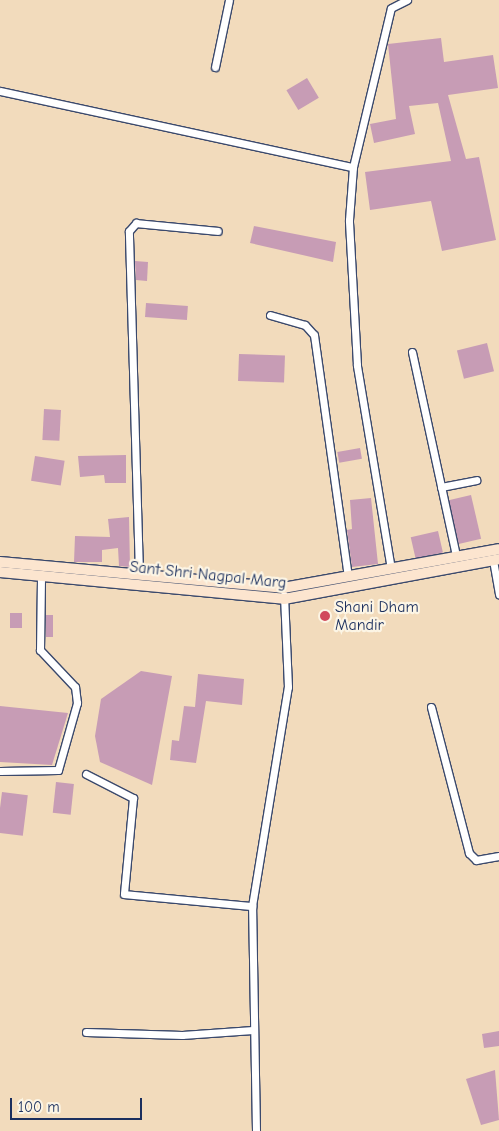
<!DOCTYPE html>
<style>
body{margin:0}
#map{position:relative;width:499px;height:1131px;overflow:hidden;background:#f2dbbc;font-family:"Comic Neue",sans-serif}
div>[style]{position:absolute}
.building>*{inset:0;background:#c79cb5;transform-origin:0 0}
.roads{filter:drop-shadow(1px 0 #3b496c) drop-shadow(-1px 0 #3b496c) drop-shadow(0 1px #3b496c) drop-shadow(0 -1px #3b496c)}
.minor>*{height:7px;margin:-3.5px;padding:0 3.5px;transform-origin:3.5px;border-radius:3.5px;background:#fff}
.secondary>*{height:10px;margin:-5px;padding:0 5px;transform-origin:5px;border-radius:5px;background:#fce5cf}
.dots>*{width:14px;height:14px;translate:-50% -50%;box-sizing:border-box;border:2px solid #fcf5e5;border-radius:50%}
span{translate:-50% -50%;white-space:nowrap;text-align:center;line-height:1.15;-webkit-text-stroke:4.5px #fcf5e5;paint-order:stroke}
.street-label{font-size:16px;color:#1b2f5e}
.poi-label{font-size:16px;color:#1b2f5e}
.left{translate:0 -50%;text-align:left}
.scale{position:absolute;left:10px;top:1098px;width:132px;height:22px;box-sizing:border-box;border:2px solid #1b2f5e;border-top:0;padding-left:6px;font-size:15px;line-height:18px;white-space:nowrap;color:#1b2f5e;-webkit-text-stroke:4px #fcf5e5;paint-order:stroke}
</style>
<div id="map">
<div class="building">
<div style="clip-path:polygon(441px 38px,444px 62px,493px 55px,498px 88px,448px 95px,466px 159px,479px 157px,496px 240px,442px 251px,431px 201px,370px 210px,365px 172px,451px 161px,438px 103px,409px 106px,415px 134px,374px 143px,370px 124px,396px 119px,388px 44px)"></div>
<div style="left:307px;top:78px;width:23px;height:24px;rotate:59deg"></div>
<div style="clip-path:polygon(254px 226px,336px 242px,333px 262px,250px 243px)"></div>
<div style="clip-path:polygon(135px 261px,148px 262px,147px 281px,136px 280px)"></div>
<div style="left:146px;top:303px;width:42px;height:14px;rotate:4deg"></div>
<div style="left:487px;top:343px;width:29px;height:31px;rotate:76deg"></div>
<div style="left:239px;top:354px;width:46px;height:27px;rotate:2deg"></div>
<div style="left:44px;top:409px;width:17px;height:31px;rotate:3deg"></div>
<div style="left:360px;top:448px;width:11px;height:23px;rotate:80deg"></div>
<div style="clip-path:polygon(126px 455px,126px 483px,105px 483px,104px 475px,80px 477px,78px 456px)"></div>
<div style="left:35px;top:456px;width:30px;height:25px;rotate:9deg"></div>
<div style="left:471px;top:495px;width:45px;height:23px;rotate:77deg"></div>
<div style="clip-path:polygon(371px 498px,378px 564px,352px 567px,347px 530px,352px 529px,350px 500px)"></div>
<div style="clip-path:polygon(129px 517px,130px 567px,119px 566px,118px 548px,102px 550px,102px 562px,74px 562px,75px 536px,110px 537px,108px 519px)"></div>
<div style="left:438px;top:531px;width:22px;height:28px;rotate:77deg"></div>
<div style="left:10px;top:613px;width:12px;height:15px"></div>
<div style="left:46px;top:615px;width:7px;height:22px"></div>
<div style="clip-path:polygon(141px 671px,172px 676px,152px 785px,100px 762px,95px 736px,101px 699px)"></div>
<div style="clip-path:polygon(198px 674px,244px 679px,242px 705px,206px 701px,196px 763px,170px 760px,172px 740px,179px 741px,184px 706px,195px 707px)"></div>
<div style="clip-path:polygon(0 706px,68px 713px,52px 765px,0 762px)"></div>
<div style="left:56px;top:782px;width:18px;height:31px;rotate:6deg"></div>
<div style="left:2px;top:792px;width:26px;height:41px;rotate:7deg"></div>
<div style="clip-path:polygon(499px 1031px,499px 1046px,484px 1048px,482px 1034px)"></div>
<div style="clip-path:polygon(495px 1070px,499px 1120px,481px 1125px,466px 1079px)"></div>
</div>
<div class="roads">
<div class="minor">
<div style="left:215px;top:67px;width:68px;rotate:-78.2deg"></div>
<div style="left:0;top:91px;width:361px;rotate:12.2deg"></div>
<div style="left:270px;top:315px;width:36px;rotate:16deg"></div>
<div style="left:305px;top:325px;width:13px;rotate:48deg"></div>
<div style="left:314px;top:335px;width:244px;rotate:82deg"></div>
<div style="left:412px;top:352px;width:209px;rotate:77.8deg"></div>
<div style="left:441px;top:487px;width:36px;rotate:-11deg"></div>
<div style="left:493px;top:560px;width:35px;rotate:80deg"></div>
<div style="left:391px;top:569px;width:207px;rotate:-99.5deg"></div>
<div style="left:357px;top:365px;width:145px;rotate:-93.2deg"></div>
<div style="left:349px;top:220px;width:53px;rotate:-85.7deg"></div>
<div style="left:353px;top:167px;width:163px;rotate:-76.6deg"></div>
<div style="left:391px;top:8px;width:18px;rotate:-27deg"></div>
<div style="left:139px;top:573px;width:342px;rotate:-91.7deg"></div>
<div style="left:129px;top:231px;width:11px;rotate:-49deg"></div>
<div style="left:136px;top:223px;width:82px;rotate:5.6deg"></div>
<div style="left:431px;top:707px;width:151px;rotate:75.4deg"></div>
<div style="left:469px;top:853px;width:10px;rotate:45deg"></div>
<div style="left:476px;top:860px;width:23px;rotate:-10deg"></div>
<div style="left:0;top:771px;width:58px;rotate:-1deg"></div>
<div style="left:58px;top:770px;width:70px;rotate:-74.2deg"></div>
<div style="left:77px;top:703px;width:16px;rotate:-97deg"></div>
<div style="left:75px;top:687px;width:51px;rotate:-133.4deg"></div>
<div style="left:40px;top:650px;width:75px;rotate:-89.2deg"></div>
<div style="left:86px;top:774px;width:53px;rotate:27.1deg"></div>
<div style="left:133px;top:798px;width:96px;rotate:95.4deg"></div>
<div style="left:124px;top:894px;width:129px;rotate:5.4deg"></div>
<div style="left:86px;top:1032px;width:96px;rotate:1.8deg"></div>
<div style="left:182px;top:1035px;width:71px;rotate:-4deg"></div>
<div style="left:256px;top:1131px;width:225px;rotate:-91deg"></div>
<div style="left:252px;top:906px;width:222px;rotate:-80.7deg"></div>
<div style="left:288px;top:687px;width:92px;rotate:-92.5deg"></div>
</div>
<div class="secondary">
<div style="left:0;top:562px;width:284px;rotate:5.2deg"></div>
<div style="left:283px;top:588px;width:219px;rotate:-10.2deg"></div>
<div style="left:0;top:572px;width:285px;rotate:5.4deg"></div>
<div style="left:284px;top:599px;width:219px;rotate:-10.5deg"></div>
</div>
</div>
<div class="dots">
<div style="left:325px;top:616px;background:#d1495b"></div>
</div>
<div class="street-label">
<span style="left:208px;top:575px;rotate:6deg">Sant Shri Nagpal Marg</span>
</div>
<div class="poi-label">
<span class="left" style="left:335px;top:616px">Shani Dham<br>Mandir</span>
</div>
<div class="scale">100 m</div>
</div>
